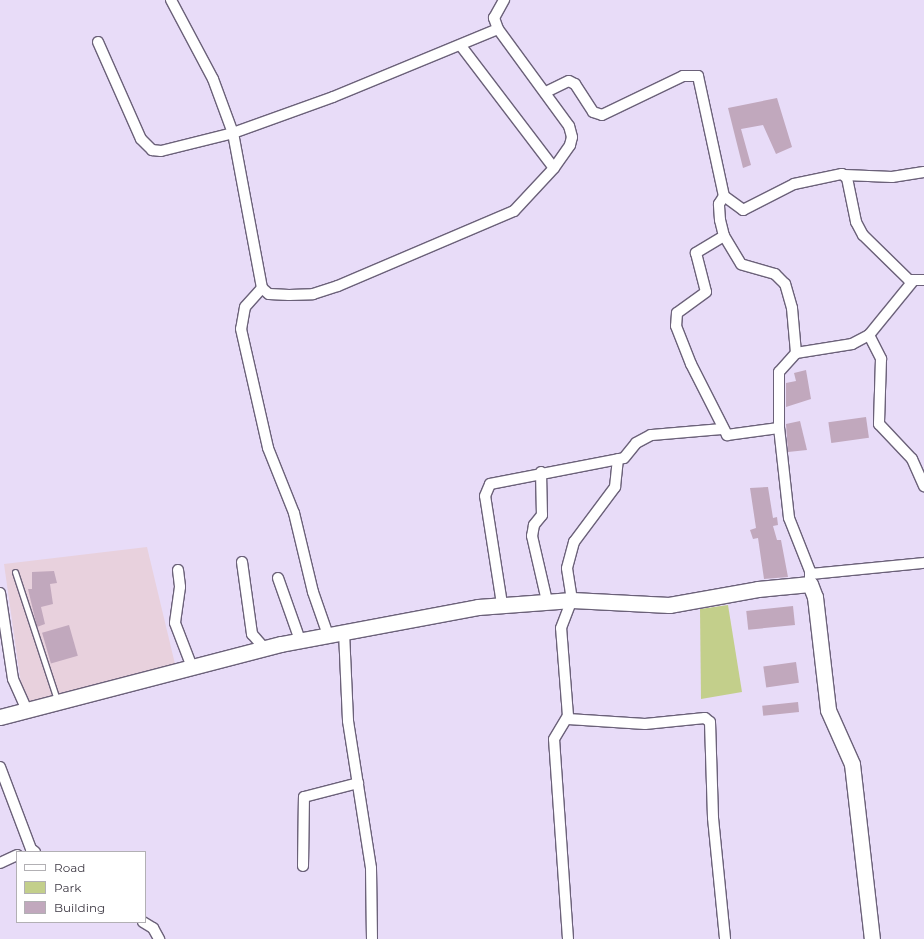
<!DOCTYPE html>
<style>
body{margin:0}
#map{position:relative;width:924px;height:939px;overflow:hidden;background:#e8dcf8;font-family:Montserrat,sans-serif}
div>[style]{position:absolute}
.medical>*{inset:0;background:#e8d1dd}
.green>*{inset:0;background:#c3cf8b}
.building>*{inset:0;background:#c1a8bd;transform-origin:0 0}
.roads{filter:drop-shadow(1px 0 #6b6179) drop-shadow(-1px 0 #6b6179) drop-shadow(0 1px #6b6179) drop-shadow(0 -1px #6b6179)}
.lane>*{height:5px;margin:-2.5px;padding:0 2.5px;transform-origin:2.5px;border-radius:2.5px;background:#fff}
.street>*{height:10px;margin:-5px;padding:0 5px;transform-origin:5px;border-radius:5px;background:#fff}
.secondary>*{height:15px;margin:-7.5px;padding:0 7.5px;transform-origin:7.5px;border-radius:7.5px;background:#fff}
span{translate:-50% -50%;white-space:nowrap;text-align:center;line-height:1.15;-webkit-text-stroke:3.5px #fff;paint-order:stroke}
.legend{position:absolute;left:16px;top:851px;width:130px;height:72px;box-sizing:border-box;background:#fff;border:1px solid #b2b0b4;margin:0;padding:5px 7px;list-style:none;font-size:12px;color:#3e3944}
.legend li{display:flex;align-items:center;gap:8px;height:20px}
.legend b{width:20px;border:1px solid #b2b0b4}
</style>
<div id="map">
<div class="medical">
<div style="clip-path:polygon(147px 547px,175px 664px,24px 705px,4px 564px)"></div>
</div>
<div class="green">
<div style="clip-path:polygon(728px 605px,742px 692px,701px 699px,700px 609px)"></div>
</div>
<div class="building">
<div style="clip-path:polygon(777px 98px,792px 147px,776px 154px,763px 125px,741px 129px,751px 165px,743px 168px,728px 108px)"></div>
<div style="clip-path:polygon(806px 370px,811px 399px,786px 407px,786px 383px,796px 381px,794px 373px)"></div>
<div style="left:866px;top:417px;width:21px;height:38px;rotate:82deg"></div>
<div style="clip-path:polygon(800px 421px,807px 450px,788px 452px,786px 424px)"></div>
<div style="clip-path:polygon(768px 487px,773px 518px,777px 517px,778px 525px,773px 526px,777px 540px,781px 540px,788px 577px,764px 579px,758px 538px,753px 539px,750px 530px,756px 528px,750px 488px)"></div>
<div style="clip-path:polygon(54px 571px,57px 583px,50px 584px,53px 604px,41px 607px,45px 624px,37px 627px,28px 589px,32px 589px,32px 572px)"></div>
<div style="left:793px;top:606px;width:19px;height:47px;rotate:84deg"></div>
<div style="left:69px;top:625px;width:32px;height:28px;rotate:74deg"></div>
<div style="left:796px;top:662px;width:21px;height:33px;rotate:82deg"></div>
<div style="left:798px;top:702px;width:10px;height:36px;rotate:84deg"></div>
</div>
<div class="roads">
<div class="lane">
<div style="left:15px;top:572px;width:135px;rotate:71.8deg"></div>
</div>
<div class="street">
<div style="left:171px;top:0;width:89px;rotate:62deg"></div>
<div style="left:213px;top:79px;width:58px;rotate:69.7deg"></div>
<div style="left:233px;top:133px;width:158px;rotate:79.4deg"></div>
<div style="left:262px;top:288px;width:9px;rotate:41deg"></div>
<div style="left:269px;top:294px;width:20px;rotate:3deg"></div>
<div style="left:289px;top:295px;width:24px;rotate:-2deg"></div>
<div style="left:313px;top:294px;width:26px;rotate:-18deg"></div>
<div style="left:338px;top:286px;width:191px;rotate:-23.1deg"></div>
<div style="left:514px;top:211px;width:59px;rotate:-47.1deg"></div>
<div style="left:554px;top:168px;width:28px;rotate:-55deg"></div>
<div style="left:570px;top:145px;width:8px;rotate:-76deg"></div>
<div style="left:572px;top:137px;width:11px;rotate:-105deg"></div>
<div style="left:569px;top:126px;width:120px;rotate:-126.2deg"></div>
<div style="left:498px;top:29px;width:12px;rotate:-110deg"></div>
<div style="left:494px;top:18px;width:21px;rotate:-61deg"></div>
<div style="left:98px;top:42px;width:106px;rotate:66.1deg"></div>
<div style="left:141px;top:139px;width:16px;rotate:45deg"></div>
<div style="left:152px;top:150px;width:9px;rotate:6deg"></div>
<div style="left:161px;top:151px;width:74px;rotate:-14deg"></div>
<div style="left:233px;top:133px;width:106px;rotate:-19.8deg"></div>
<div style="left:333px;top:97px;width:178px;rotate:-22.4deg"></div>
<div style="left:461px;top:46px;width:153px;rotate:52.7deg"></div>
<div style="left:546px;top:92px;width:25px;rotate:-26deg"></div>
<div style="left:569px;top:81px;width:7px;rotate:27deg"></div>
<div style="left:575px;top:84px;width:33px;rotate:57deg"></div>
<div style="left:593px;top:112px;width:9px;rotate:18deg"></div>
<div style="left:602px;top:115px;width:90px;rotate:-25.7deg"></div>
<div style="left:683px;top:76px;width:15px"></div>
<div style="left:698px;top:76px;width:123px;rotate:77.8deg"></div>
<div style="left:845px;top:175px;width:47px;rotate:2.4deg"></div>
<div style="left:892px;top:177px;width:32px;rotate:-9deg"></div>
<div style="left:724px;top:236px;width:33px;rotate:149deg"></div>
<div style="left:696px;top:253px;width:40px;rotate:75.6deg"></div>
<div style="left:706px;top:292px;width:36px;rotate:144deg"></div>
<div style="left:677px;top:313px;width:13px;rotate:94deg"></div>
<div style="left:676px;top:326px;width:41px;rotate:68.5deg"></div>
<div style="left:691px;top:364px;width:80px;rotate:63.1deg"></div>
<div style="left:727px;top:435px;width:52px;rotate:-7.7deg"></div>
<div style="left:262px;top:288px;width:25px;rotate:132deg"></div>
<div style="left:245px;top:307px;width:22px;rotate:100deg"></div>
<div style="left:241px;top:329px;width:122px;rotate:77.2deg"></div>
<div style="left:268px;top:448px;width:70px;rotate:68.2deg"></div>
<div style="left:294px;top:513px;width:81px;rotate:76.5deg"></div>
<div style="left:313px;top:592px;width:46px;rotate:70.8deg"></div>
<div style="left:869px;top:335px;width:27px;rotate:63deg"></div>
<div style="left:881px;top:359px;width:65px;rotate:91.8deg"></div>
<div style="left:879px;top:424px;width:48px;rotate:46.7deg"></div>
<div style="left:912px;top:459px;width:30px;rotate:66deg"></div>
<div style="left:796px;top:353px;width:45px;rotate:-95.1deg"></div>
<div style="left:792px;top:308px;width:25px;rotate:-106deg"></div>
<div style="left:785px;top:284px;width:14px;rotate:-135deg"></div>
<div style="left:775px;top:274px;width:35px;rotate:-164deg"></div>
<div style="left:741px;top:264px;width:33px;rotate:-121deg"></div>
<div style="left:724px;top:236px;width:16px;rotate:-104deg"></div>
<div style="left:720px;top:220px;width:16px;rotate:-94deg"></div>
<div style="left:719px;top:204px;width:9px;rotate:-58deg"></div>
<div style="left:724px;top:196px;width:24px;rotate:36deg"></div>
<div style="left:743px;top:210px;width:57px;rotate:-27deg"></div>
<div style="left:794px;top:184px;width:49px;rotate:-11.8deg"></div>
<div style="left:842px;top:174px;width:6px;rotate:39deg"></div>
<div style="left:847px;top:178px;width:45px;rotate:78.4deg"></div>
<div style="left:856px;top:222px;width:15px;rotate:62deg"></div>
<div style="left:863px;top:235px;width:64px;rotate:44.4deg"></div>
<div style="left:909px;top:280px;width:15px"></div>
<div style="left:541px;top:472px;width:43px;rotate:88.7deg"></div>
<div style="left:542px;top:515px;width:13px;rotate:129deg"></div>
<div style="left:534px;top:525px;width:11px;rotate:100deg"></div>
<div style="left:532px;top:536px;width:67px;rotate:77deg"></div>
<div style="left:242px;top:562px;width:73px;rotate:82.1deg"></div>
<div style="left:252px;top:634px;width:18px;rotate:49deg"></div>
<div style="left:178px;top:570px;width:17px;rotate:83deg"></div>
<div style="left:180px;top:587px;width:36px;rotate:98deg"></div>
<div style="left:175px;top:623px;width:47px;rotate:68.9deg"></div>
<div style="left:811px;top:574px;width:114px;rotate:-5.6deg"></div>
<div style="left:278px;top:578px;width:66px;rotate:70.5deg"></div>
<div style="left:810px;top:584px;width:13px;rotate:-90deg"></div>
<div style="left:810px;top:571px;width:57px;rotate:-111.6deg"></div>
<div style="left:789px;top:518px;width:91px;rotate:-96.3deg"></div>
<div style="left:779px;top:428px;width:56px;rotate:-90deg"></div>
<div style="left:779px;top:372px;width:25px;rotate:-48deg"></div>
<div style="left:796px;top:353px;width:57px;rotate:-9.1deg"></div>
<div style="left:852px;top:344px;width:19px;rotate:-28deg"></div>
<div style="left:869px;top:335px;width:70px;rotate:-50.8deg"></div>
<div style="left:0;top:593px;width:87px;rotate:81.4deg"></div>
<div style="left:13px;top:679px;width:34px;rotate:66deg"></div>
<div style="left:502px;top:604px;width:109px;rotate:-98.9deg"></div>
<div style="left:485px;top:496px;width:13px;rotate:-67deg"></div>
<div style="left:490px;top:484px;width:136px;rotate:-11deg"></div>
<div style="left:624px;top:458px;width:19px;rotate:-51deg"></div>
<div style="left:636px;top:443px;width:17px;rotate:-28deg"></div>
<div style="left:651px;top:435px;width:72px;rotate:-4.8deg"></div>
<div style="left:344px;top:632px;width:89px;rotate:87.4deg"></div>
<div style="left:348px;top:721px;width:149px;rotate:81.1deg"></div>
<div style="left:371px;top:868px;width:71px;rotate:89.2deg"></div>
<div style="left:568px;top:719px;width:77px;rotate:3.7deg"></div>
<div style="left:645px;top:724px;width:60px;rotate:-5.7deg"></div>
<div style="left:705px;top:718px;width:6px;rotate:39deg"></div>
<div style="left:710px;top:722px;width:96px;rotate:88.2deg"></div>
<div style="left:713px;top:818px;width:122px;rotate:84.3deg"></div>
<div style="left:0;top:767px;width:88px;rotate:69.3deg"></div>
<div style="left:31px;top:849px;width:5px;rotate:37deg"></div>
<div style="left:0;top:863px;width:19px;rotate:-25deg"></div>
<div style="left:303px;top:866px;width:69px;rotate:-89.2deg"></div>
<div style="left:304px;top:797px;width:56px;rotate:-14.5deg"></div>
<div style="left:143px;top:922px;width:12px;rotate:31deg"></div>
<div style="left:153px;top:928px;width:13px;rotate:61deg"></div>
<div style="left:568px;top:939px;width:200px;rotate:-94deg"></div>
<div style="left:554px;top:739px;width:27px;rotate:-59deg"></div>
<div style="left:568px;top:716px;width:88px;rotate:-94.5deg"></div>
<div style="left:561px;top:628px;width:30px;rotate:-69deg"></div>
<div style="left:572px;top:600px;width:32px;rotate:-99deg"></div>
<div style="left:567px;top:568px;width:27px;rotate:-75deg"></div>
<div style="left:574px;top:542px;width:69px;rotate:-53.3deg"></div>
<div style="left:615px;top:487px;width:28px;rotate:-84deg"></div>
</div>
<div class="secondary">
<div style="left:0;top:717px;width:290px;rotate:-14.6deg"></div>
<div style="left:281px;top:644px;width:200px;rotate:-10.6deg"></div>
<div style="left:478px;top:607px;width:94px;rotate:-4.3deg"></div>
<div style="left:572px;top:600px;width:97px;rotate:3deg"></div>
<div style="left:669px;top:605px;width:90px;rotate:-10.2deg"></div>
<div style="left:758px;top:589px;width:52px;rotate:-5.5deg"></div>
<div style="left:810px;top:584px;width:14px;rotate:69deg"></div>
<div style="left:815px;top:597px;width:114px;rotate:83.4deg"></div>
<div style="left:828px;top:710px;width:59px;rotate:66deg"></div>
<div style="left:852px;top:764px;width:176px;rotate:83.5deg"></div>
</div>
</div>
<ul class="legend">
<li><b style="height:5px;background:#fff"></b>Road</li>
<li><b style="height:11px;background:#c3cf8b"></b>Park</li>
<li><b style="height:11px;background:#c1a8bd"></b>Building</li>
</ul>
</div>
